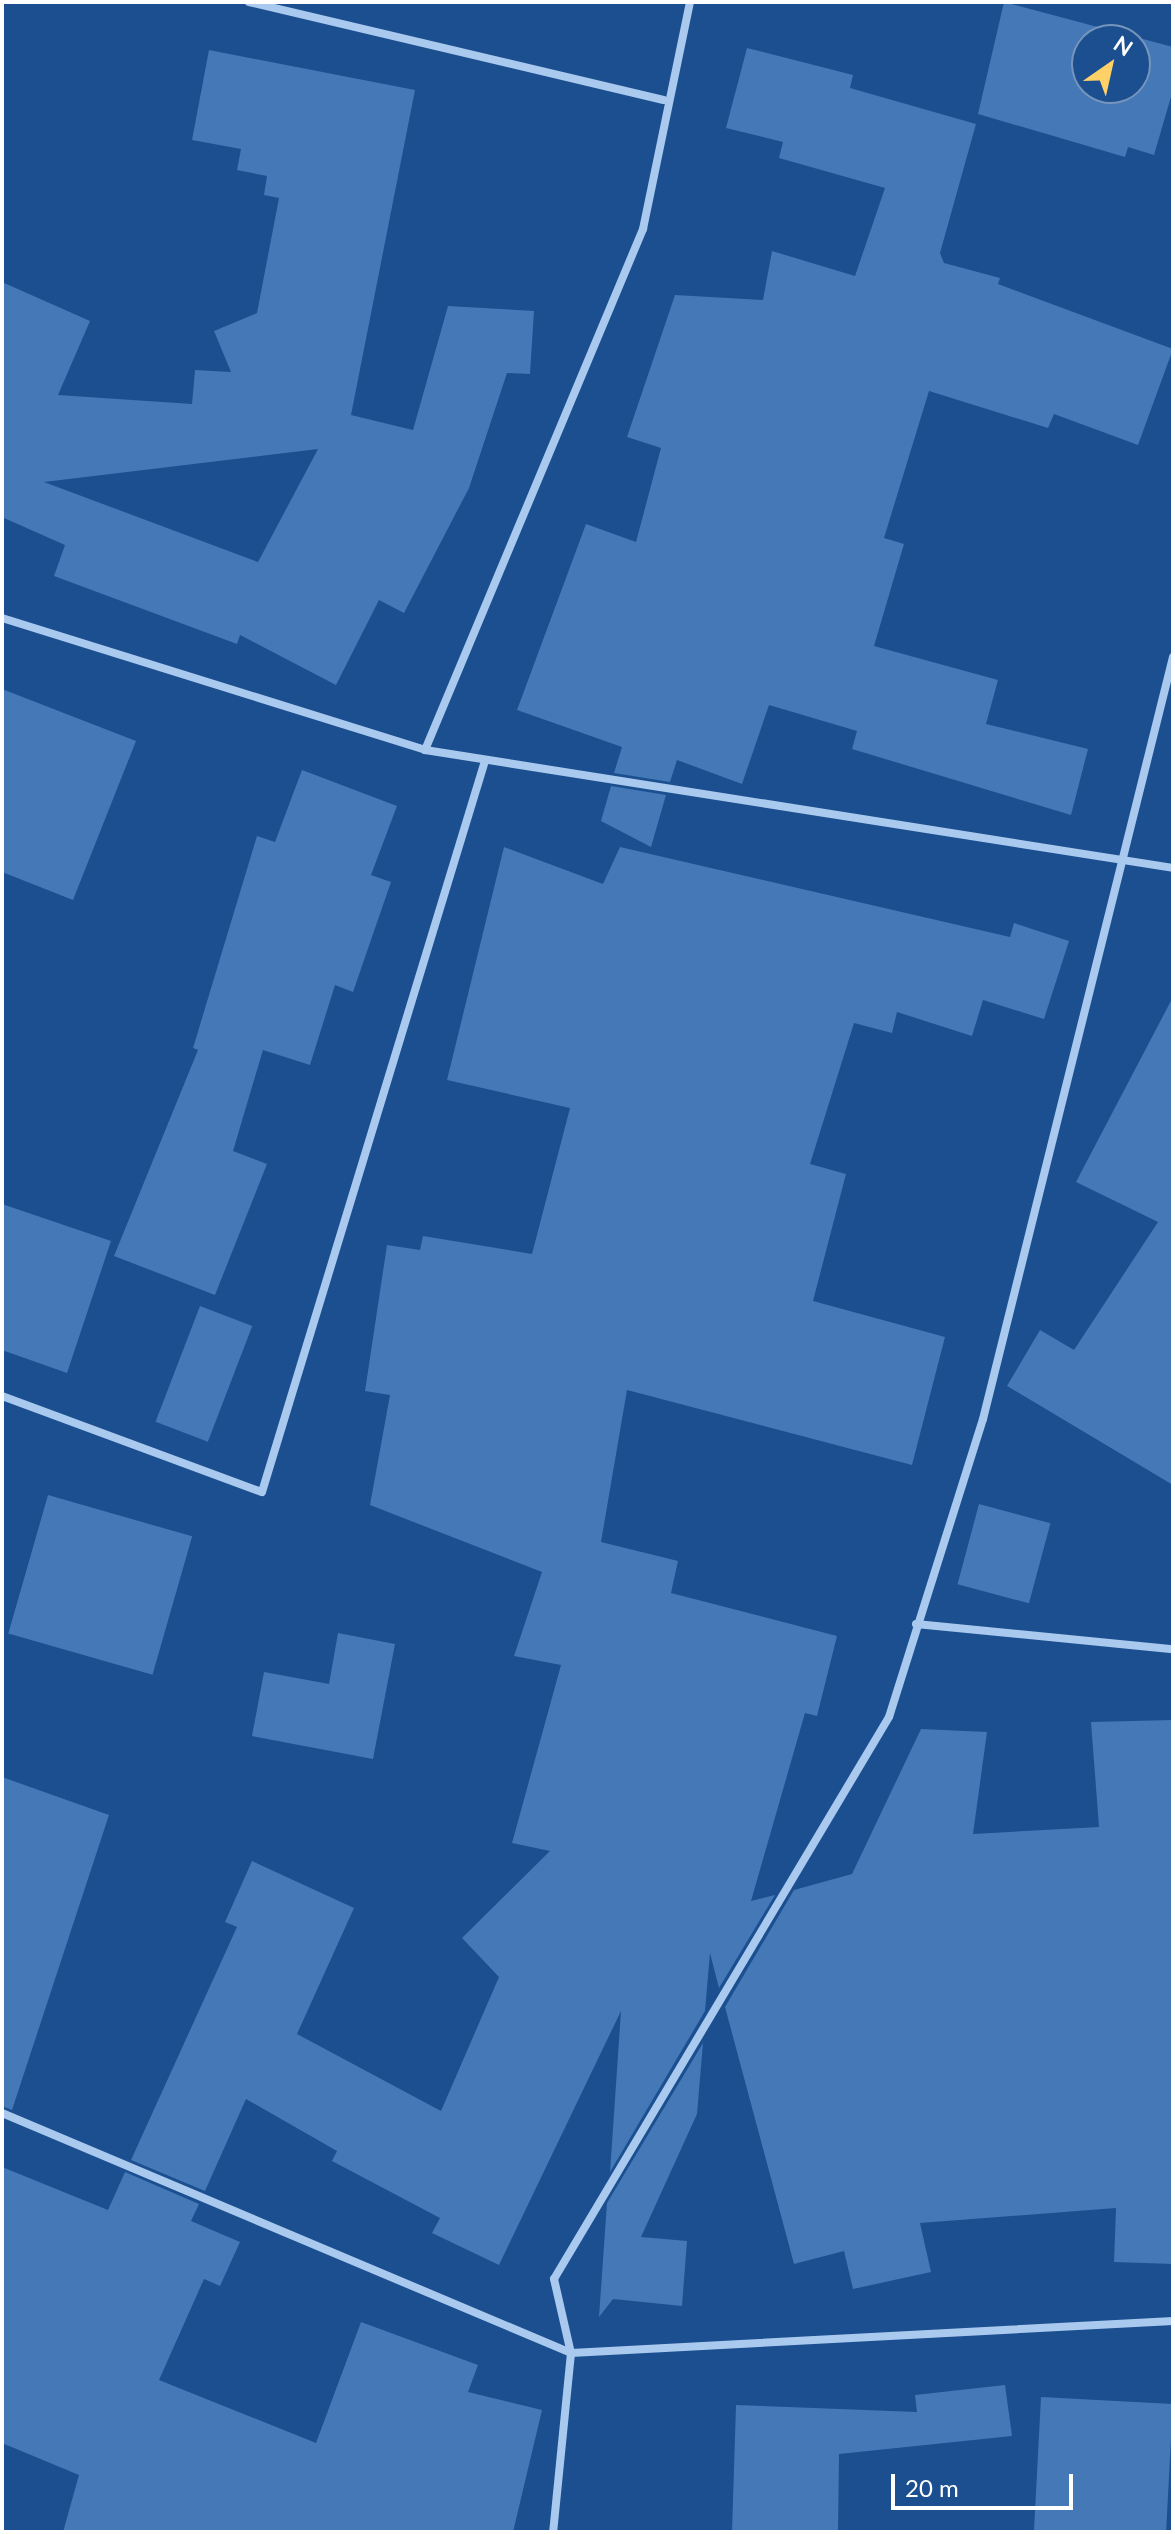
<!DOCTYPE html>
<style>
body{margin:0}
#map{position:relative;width:1175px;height:2534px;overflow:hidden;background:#1b4f8f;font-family:Lato,sans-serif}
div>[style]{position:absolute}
.building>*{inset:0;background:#4478b7;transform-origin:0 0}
.street>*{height:8px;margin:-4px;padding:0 4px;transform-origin:4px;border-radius:4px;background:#a9c9ee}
span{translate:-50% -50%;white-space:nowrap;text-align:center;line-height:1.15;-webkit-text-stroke:6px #1b4f8f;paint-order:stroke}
.frame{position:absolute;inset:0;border:4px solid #fff;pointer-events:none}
.north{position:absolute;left:1071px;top:24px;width:80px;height:80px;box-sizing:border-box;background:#1b4f8f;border:2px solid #7695bc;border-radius:50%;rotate:34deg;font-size:22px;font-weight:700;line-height:32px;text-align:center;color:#fff}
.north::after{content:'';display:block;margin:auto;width:28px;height:36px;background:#ffd166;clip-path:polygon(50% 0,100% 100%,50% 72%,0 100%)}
.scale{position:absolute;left:891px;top:2474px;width:182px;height:36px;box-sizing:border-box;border:4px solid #fff;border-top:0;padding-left:10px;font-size:24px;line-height:28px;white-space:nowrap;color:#fff;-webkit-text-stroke:6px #1b4f8f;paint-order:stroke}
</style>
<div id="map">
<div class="building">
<div style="clip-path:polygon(evenodd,1004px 2px,1173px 47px,1173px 90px,1154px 155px,1128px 147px,1125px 157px,978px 114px,1004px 2px,1087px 40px,1135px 40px,1135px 88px,1087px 88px,1087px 40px)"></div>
<div style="clip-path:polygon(747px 48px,853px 75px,850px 88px,976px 124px,940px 253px,944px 263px,1000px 278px,998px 284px,1173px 349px,1138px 445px,1054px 414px,1048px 428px,929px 391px,884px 538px,904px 544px,874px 646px,998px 680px,986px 724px,1088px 749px,1071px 815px,852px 749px,857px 731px,769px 705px,742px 784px,677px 760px,670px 782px,614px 773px,622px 747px,517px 710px,586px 524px,636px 542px,661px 448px,627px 437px,675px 295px,763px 300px,772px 251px,855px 276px,885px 188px,779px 158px,783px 142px,726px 128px)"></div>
<div style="clip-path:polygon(evenodd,209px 50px,415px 90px,351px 415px,413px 430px,448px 306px,534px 311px,530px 374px,507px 373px,469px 488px,404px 613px,379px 600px,336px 685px,240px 635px,237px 644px,54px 576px,65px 545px,4px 518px,2px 523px,2px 282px,90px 321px,58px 395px,192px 404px,195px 370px,231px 372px,214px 331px,257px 313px,279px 198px,264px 195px,267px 176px,237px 170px,241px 149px,192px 140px,209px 50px,318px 449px,258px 562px,44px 482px,318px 449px)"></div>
<div style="clip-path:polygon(2px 689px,136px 741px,73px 900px,2px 872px)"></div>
<div style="clip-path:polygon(302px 770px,397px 806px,371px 875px,391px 882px,353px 992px,335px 985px,310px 1065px,263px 1050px,233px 1151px,267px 1164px,215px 1295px,114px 1256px,198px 1050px,193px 1048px,257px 836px,275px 842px)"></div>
<div style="clip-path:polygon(611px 786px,666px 795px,651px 847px,601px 821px)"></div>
<div style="clip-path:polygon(504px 847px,603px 884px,620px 847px,1010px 937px,1014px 923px,1069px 941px,1044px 1019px,983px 1000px,972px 1036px,897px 1012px,892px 1033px,854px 1023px,810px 1164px,846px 1174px,813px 1301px,945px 1337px,912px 1465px,627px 1390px,601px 1542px,678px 1561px,671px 1593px,837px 1636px,817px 1716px,805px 1713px,751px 1901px,775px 1895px,719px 1988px,710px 1953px,705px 2011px,610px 2172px,621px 2011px,499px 2265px,432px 2233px,440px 2218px,332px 2161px,337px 2151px,246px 2099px,205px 2191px,131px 2160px,237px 1927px,225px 1922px,252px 1861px,354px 1908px,297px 2034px,441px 2111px,499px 1977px,462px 1938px,550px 1851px,512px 1843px,561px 1665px,514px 1656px,542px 1572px,370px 1505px,390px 1395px,365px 1391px,387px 1245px,420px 1250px,423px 1236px,532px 1254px,570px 1108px,447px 1080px)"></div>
<div style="clip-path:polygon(1173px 997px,1173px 1485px,1007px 1386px,1040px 1330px,1074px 1350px,1158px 1222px,1076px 1182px)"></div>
<div style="clip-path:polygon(2px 1204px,111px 1241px,67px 1373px,2px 1350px)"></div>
<div style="left:200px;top:1306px;width:56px;height:124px;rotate:21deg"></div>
<div style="left:48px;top:1495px;width:150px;height:144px;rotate:16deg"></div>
<div style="left:979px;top:1504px;width:74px;height:83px;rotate:15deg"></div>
<div style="clip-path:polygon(338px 1633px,395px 1644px,373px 1759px,252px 1736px,264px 1672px,329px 1684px)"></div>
<div style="clip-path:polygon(1173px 1720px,1173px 2264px,1114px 2262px,1116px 2208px,920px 2223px,931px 2272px,853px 2289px,844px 2251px,794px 2264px,725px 2007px,794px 1890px,852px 1874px,921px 1729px,987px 1732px,973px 1834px,1099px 1827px,1091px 1722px)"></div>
<div style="clip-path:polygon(2px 1777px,109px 1815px,12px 2110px,2px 2106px)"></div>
<div style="clip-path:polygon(703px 2043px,697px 2114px,641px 2237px,687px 2241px,682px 2306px,613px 2299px,599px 2317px,607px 2203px)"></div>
<div style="clip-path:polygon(2px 2167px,108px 2210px,125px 2172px,199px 2204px,191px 2221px,240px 2242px,220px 2286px,204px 2279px,159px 2380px,316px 2443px,361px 2322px,478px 2365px,468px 2392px,542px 2410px,513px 2532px,63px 2532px,79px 2475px,2px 2443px)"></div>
<div style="clip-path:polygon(1005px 2385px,1012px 2436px,839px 2454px,838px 2532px,732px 2532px,736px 2405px,917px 2412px,915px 2395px)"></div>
<div style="left:1041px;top:2397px;width:132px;height:135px;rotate:3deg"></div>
</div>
<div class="street">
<div style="left:249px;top:2px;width:426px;rotate:13.3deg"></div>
<div style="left:2px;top:618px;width:443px;rotate:17.3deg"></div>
<div style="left:425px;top:750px;width:757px;rotate:8.96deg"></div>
<div style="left:1173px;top:657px;width:785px;rotate:104deg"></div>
<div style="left:983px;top:1419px;width:312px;rotate:107.5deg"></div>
<div style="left:889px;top:1717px;width:654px;rotate:120.8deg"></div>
<div style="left:554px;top:2279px;width:76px;rotate:77.1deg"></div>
<div style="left:571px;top:2353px;width:603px;rotate:-3.04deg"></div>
<div style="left:425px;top:750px;width:565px;rotate:-67.29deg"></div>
<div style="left:643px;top:229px;width:232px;rotate:-78.3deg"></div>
<div style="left:2px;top:1396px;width:277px;rotate:20.3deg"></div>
<div style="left:262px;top:1492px;width:764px;rotate:-73.04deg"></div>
<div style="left:916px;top:1624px;width:258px;rotate:5.6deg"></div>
<div style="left:2px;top:2113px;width:618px;rotate:22.87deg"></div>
<div style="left:571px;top:2353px;width:180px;rotate:95.7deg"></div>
</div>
<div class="frame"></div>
<div class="north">N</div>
<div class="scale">20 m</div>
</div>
